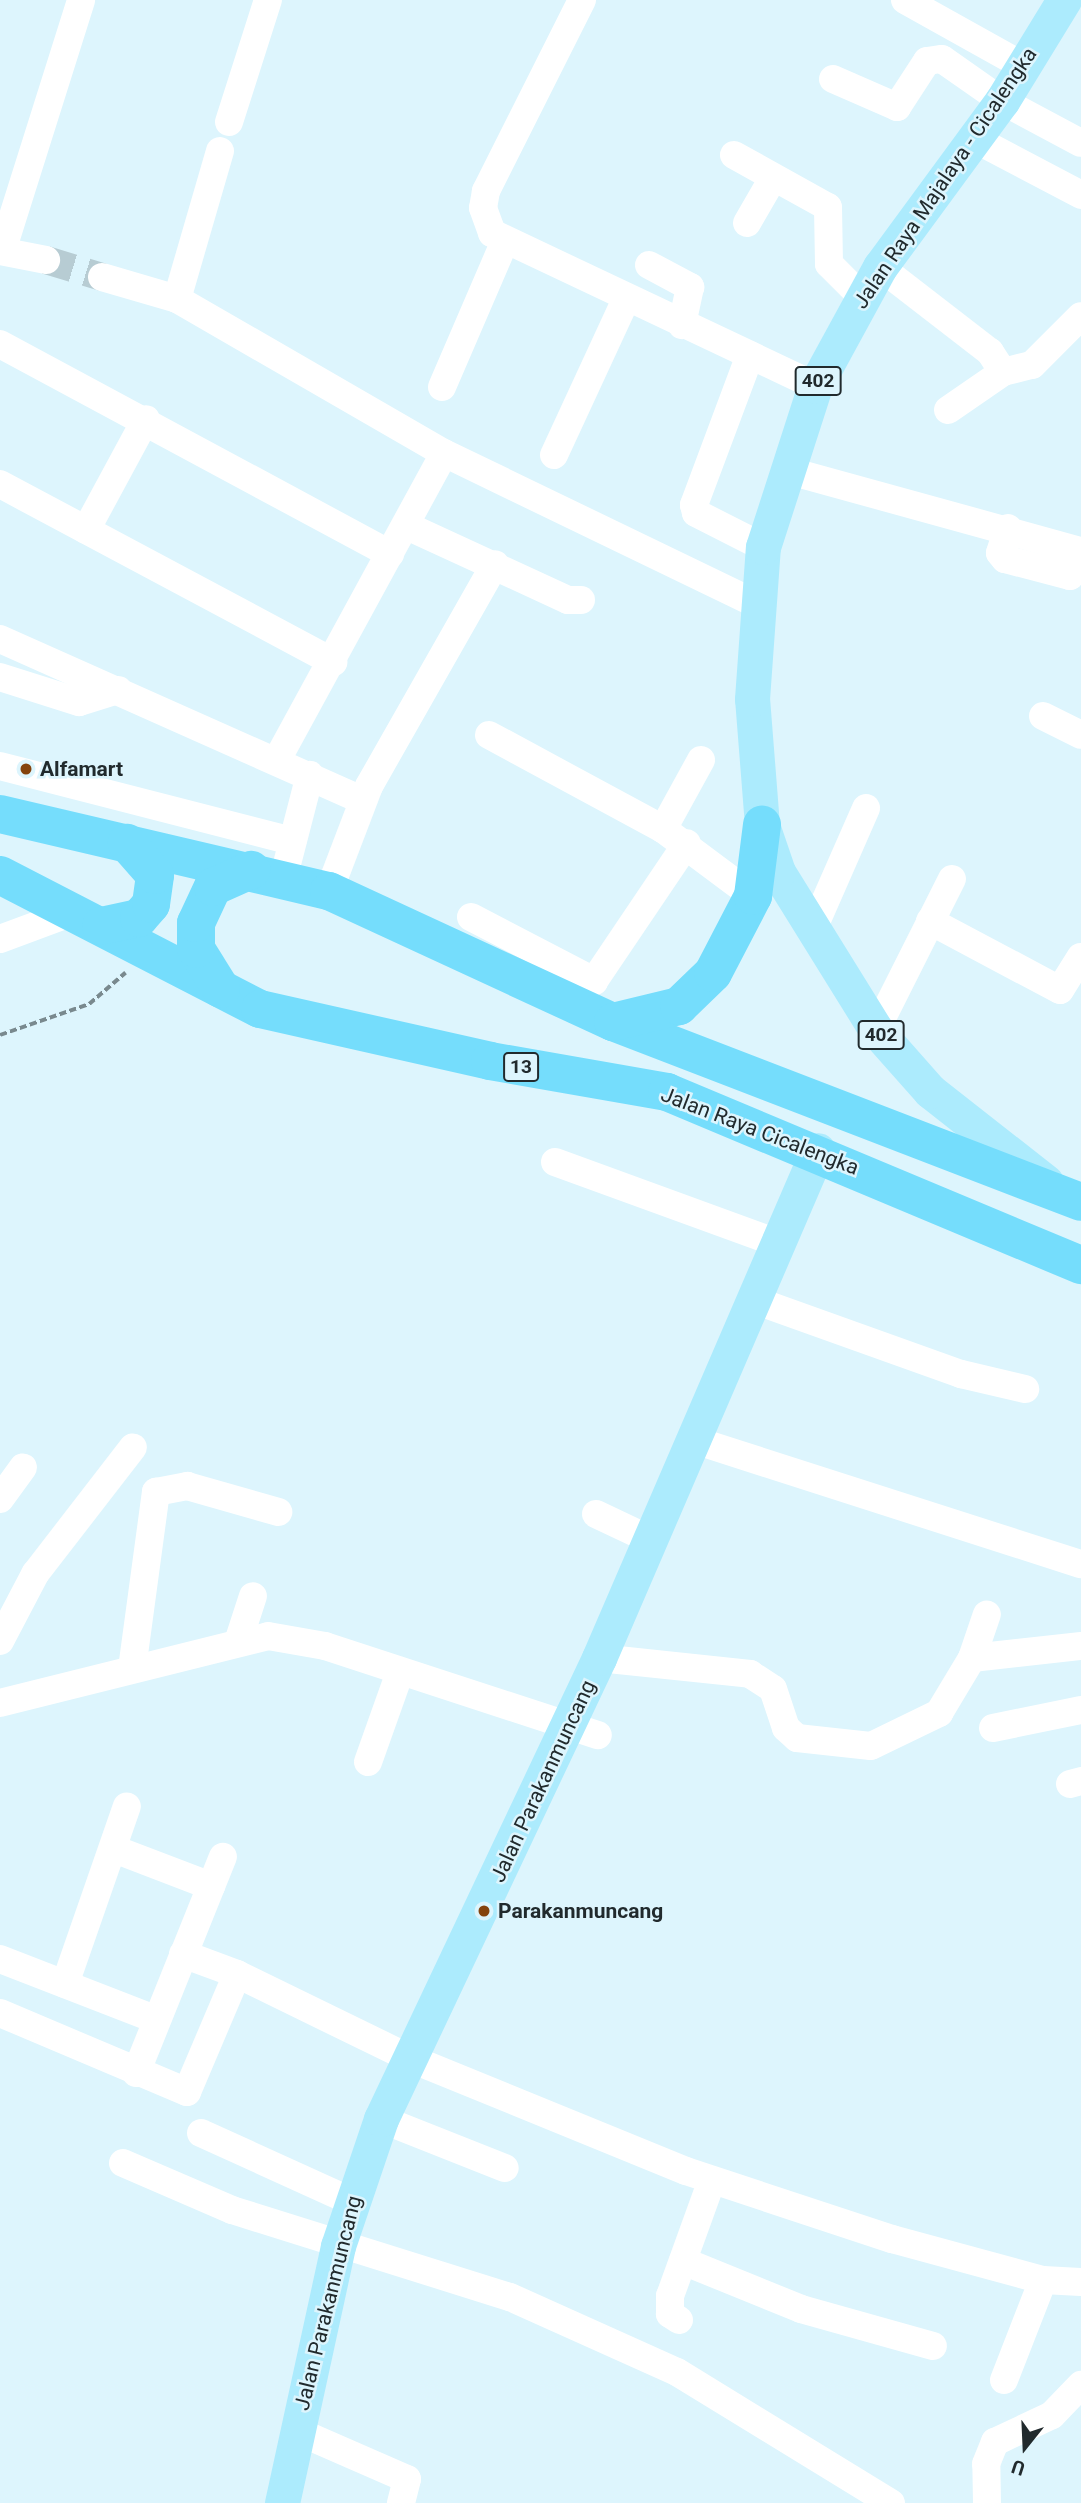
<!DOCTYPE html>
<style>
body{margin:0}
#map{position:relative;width:1081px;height:2503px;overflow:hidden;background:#ddf5fd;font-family:Roboto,sans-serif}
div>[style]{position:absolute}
.minor-tunnel>*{height:28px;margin-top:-14px;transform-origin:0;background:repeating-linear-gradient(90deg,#b7ccd3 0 28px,transparent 0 42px)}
.path>*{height:3.5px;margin-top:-1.75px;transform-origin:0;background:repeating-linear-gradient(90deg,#79898e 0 7px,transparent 0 10.5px)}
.minor>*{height:28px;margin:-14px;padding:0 14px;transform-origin:14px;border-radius:14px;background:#fff}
.major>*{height:35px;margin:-17.5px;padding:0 17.5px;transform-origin:17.5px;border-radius:17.5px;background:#acebfd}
.highway>*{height:38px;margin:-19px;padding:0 19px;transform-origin:19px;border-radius:19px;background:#75ddfc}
.dots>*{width:19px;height:19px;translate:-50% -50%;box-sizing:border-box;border:4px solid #ddf5fd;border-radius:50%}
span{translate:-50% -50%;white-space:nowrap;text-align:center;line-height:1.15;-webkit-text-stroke:5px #ddf5fd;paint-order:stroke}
.shield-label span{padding:2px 5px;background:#ddf5fd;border:2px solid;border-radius:5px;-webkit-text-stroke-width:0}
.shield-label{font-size:19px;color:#212a2d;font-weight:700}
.street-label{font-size:21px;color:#212a2d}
.poi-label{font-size:21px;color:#212a2d;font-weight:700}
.left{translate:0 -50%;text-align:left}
.north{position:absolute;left:990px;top:2412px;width:70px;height:70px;-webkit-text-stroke:5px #ddf5fd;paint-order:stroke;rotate:198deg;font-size:19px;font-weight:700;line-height:28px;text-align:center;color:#212a2d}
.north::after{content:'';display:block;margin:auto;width:24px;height:32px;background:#212a2d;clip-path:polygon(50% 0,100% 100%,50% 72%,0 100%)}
</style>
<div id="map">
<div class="minor-tunnel">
<div style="left:46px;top:260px;width:59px;rotate:16.9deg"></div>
</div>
<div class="path">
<div style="left:0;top:1035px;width:94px;rotate:-19.2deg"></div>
<div style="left:89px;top:1004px;width:48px;rotate:-40.7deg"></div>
</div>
<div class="minor">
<div style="left:582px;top:0;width:214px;rotate:116.7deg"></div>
<div style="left:486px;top:191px;width:17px;rotate:100deg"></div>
<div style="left:483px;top:208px;width:27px;rotate:70deg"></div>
<div style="left:492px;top:233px;width:357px;rotate:25.3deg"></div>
<div style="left:905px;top:0;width:135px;rotate:29.2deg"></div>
<div style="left:833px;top:79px;width:70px;rotate:23.6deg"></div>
<div style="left:897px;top:107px;width:55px;rotate:-56.9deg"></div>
<div style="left:927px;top:61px;width:15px;rotate:-8deg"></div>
<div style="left:942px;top:59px;width:73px;rotate:35deg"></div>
<div style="left:1002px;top:101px;width:89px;rotate:28deg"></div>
<div style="left:229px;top:122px;width:128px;rotate:-72.3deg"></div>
<div style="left:975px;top:139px;width:120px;rotate:27.8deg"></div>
<div style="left:734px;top:155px;width:107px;rotate:29deg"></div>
<div style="left:828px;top:207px;width:57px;rotate:89deg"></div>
<div style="left:829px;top:264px;width:45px;rotate:45deg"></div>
<div style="left:747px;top:223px;width:52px;rotate:-60deg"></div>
<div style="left:0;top:251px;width:47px;rotate:11.1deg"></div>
<div style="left:2px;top:251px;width:263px;rotate:-72.5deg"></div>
<div style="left:649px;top:265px;width:47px;rotate:28.2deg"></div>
<div style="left:690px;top:287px;width:39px;rotate:102deg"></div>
<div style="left:880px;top:267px;width:139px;rotate:37.7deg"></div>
<div style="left:990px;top:352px;width:24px;rotate:57deg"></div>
<div style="left:102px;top:277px;width:78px;rotate:16.3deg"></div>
<div style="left:177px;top:299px;width:308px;rotate:30deg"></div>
<div style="left:444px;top:453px;width:348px;rotate:25.8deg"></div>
<div style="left:177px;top:299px;width:154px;rotate:-73.8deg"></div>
<div style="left:0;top:344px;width:443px;rotate:28.3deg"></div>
<div style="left:750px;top:355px;width:160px;rotate:110.5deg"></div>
<div style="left:694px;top:505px;width:8px;rotate:76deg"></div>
<div style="left:696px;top:513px;width:75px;rotate:26.9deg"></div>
<div style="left:442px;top:387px;width:157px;rotate:-66.7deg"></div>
<div style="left:948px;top:410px;width:67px;rotate:-34.6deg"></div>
<div style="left:1003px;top:372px;width:30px;rotate:-14deg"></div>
<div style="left:1032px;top:365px;width:69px;rotate:-45deg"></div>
<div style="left:554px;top:455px;width:172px;rotate:-65.2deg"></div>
<div style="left:786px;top:470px;width:306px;rotate:15.4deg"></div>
<div style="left:0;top:484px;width:378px;rotate:28.1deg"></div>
<div style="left:407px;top:526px;width:177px;rotate:24.7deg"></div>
<div style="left:568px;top:600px;width:13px"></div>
<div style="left:1008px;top:528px;width:26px;rotate:108deg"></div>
<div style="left:1000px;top:553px;width:8px;rotate:50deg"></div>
<div style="left:1005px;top:559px;width:67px;rotate:14.7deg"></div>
<div style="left:1070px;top:576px;width:19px;rotate:-55deg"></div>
<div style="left:86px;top:530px;width:126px;rotate:-61.6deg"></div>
<div style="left:0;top:639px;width:396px;rotate:24deg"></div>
<div style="left:0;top:677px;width:83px;rotate:17.6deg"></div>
<div style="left:79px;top:702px;width:41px;rotate:-17.1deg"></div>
<div style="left:1043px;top:716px;width:42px;rotate:26.6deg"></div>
<div style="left:489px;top:735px;width:198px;rotate:28.4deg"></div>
<div style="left:278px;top:758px;width:347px;rotate:-61.4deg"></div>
<div style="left:701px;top:760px;width:79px;rotate:118.8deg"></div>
<div style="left:663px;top:829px;width:112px;rotate:36.7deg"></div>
<div style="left:0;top:766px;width:302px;rotate:14.4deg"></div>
<div style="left:288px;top:860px;width:88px;rotate:-75.5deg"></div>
<div style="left:329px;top:891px;width:112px;rotate:-69.1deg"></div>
<div style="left:369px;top:786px;width:255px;rotate:-60.4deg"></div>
<div style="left:471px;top:917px;width:139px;rotate:27.5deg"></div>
<div style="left:594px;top:981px;width:166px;rotate:-56deg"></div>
<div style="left:930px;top:921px;width:147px;rotate:28deg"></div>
<div style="left:1060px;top:990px;width:39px;rotate:-58deg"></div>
<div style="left:813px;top:929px;width:132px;rotate:-66.3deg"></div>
<div style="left:0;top:939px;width:78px;rotate:-20.3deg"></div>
<div style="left:876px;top:1030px;width:169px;rotate:-63.3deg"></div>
<div style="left:555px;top:1162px;width:237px;rotate:20deg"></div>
<div style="left:754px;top:1300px;width:220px;rotate:19.7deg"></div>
<div style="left:961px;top:1374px;width:66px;rotate:13.2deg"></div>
<div style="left:694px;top:1440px;width:406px;rotate:17.8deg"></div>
<div style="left:0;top:1499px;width:39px;rotate:-54deg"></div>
<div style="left:596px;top:1514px;width:61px;rotate:25.3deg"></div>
<div style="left:239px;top:1639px;width:45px;rotate:-72deg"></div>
<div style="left:0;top:1641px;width:76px;rotate:-62.4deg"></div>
<div style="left:35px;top:1574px;width:160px;rotate:-52.3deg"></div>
<div style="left:599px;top:1658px;width:152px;rotate:6deg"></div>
<div style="left:750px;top:1674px;width:27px;rotate:33deg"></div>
<div style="left:773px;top:1689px;width:41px;rotate:71.6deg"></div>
<div style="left:786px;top:1728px;width:15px;rotate:42deg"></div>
<div style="left:797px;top:1738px;width:74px;rotate:6.2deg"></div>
<div style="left:871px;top:1746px;width:76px;rotate:-25.9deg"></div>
<div style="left:939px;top:1713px;width:64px;rotate:-59deg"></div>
<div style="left:972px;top:1658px;width:110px;rotate:-6.3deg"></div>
<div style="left:972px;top:1658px;width:46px;rotate:-71.2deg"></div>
<div style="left:132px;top:1669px;width:179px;rotate:-82.3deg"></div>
<div style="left:156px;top:1492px;width:32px;rotate:-11deg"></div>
<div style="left:187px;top:1486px;width:95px;rotate:15.9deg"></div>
<div style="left:0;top:1703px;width:276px;rotate:-14deg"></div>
<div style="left:268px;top:1636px;width:58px;rotate:10deg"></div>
<div style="left:325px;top:1646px;width:287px;rotate:18.1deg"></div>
<div style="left:993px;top:1728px;width:90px;rotate:-11.6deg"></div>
<div style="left:368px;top:1762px;width:96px;rotate:-70.4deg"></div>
<div style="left:1070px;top:1784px;width:11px;rotate:-15deg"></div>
<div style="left:114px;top:1849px;width:104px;rotate:20.9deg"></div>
<div style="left:183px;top:1954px;width:58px;rotate:20.3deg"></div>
<div style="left:237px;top:1974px;width:191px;rotate:26deg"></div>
<div style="left:409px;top:2058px;width:299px;rotate:22.2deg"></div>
<div style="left:686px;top:2171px;width:217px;rotate:18.3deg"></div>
<div style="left:892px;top:2239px;width:156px;rotate:15.2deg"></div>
<div style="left:1043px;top:2280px;width:38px;rotate:3deg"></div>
<div style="left:0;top:1959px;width:168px;rotate:21.2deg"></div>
<div style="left:65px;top:1984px;width:188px;rotate:-70.8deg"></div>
<div style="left:0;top:2013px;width:203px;rotate:22.9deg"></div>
<div style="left:187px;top:2092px;width:128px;rotate:-67deg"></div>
<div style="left:136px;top:2073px;width:233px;rotate:-68.1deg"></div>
<div style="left:381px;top:2119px;width:133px;rotate:21.6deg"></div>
<div style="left:201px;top:2133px;width:165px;rotate:24.4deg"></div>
<div style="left:123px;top:2163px;width:119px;rotate:23.3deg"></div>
<div style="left:232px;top:2210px;width:291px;rotate:17.4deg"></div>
<div style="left:510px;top:2297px;width:183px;rotate:24.2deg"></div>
<div style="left:677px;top:2372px;width:251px;rotate:31.5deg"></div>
<div style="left:683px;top:2261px;width:127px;rotate:22.1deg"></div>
<div style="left:801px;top:2309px;width:137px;rotate:15.7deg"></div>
<div style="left:679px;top:2320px;width:11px;rotate:-146deg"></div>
<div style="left:670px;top:2314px;width:18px;rotate:-90deg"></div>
<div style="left:670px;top:2296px;width:123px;rotate:-70.1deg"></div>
<div style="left:1004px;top:2380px;width:107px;rotate:-68.7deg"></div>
<div style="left:297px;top:2431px;width:120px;rotate:23.6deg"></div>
<div style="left:407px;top:2479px;width:25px;rotate:104deg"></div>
<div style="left:987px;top:2503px;width:39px;rotate:-91deg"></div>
<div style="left:986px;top:2464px;width:24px;rotate:-68deg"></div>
<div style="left:995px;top:2442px;width:63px;rotate:-25.3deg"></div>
<div style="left:1052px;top:2415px;width:42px;rotate:-46deg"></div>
</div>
<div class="major">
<div style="left:1046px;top:1182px;width:147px;rotate:-141.9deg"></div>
<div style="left:930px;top:1091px;width:81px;rotate:-131.5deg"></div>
<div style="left:876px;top:1030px;width:186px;rotate:-121.8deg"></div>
<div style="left:778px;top:872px;width:50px;rotate:-108.8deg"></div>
<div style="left:762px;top:825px;width:126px;rotate:-94.5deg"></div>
<div style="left:752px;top:699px;width:152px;rotate:-85.9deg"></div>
<div style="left:763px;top:547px;width:169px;rotate:-72.1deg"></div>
<div style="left:815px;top:386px;width:136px;rotate:-61.4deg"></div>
<div style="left:880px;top:267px;width:206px;rotate:-53.7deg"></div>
<div style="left:1002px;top:101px;width:119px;rotate:-58.5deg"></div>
<div style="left:282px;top:2503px;width:263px;rotate:-77.7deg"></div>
<div style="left:338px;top:2246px;width:134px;rotate:-71.3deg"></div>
<div style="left:381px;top:2119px;width:510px;rotate:-64.69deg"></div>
<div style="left:599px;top:1658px;width:553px;rotate:-66.68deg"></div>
</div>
<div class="highway">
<div style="left:0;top:814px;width:338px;rotate:13.2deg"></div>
<div style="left:329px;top:891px;width:313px;rotate:24.8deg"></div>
<div style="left:613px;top:1022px;width:501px;rotate:21.04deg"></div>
<div style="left:0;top:875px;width:292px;rotate:27.3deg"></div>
<div style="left:260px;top:1009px;width:236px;rotate:12.7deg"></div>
<div style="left:490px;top:1061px;width:180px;rotate:9.9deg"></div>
<div style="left:667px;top:1092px;width:449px;rotate:22.7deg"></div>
<div style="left:101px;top:926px;width:39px;rotate:-12deg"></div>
<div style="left:139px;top:918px;width:18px;rotate:-49deg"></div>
<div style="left:151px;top:904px;width:29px;rotate:-82deg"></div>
<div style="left:155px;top:875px;width:43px;rotate:-131.2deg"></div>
<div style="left:221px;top:989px;width:47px;rotate:-122deg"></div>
<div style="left:196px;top:949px;width:26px;rotate:-90deg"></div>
<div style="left:196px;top:923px;width:40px;rotate:-65deg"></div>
<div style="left:213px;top:887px;width:42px;rotate:-24.1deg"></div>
<div style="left:613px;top:1022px;width:68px;rotate:-13.6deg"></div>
<div style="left:679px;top:1006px;width:47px;rotate:-44.1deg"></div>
<div style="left:713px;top:973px;width:87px;rotate:-62.5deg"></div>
<div style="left:753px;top:896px;width:72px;rotate:-82.8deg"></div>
</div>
<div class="dots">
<div style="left:26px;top:769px;background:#84430d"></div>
<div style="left:484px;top:1911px;background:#84430d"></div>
</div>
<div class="shield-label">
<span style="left:818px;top:381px">402</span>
<span style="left:881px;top:1035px">402</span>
<span style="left:521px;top:1067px">13</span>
</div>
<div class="street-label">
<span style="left:945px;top:178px;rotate:-56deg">Jalan Raya Majalaya - Cicalengka</span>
<span style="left:760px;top:1131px;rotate:21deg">Jalan Raya Cicalengka</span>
<span style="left:543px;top:1781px;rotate:-65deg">Jalan Parakanmuncang</span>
<span style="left:328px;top:2303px;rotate:-76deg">Jalan Parakanmuncang</span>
</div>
<div class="poi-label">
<span class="left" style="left:40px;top:769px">Alfamart</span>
<span class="left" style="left:498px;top:1911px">Parakanmuncang</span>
</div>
<div class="north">U</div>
</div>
